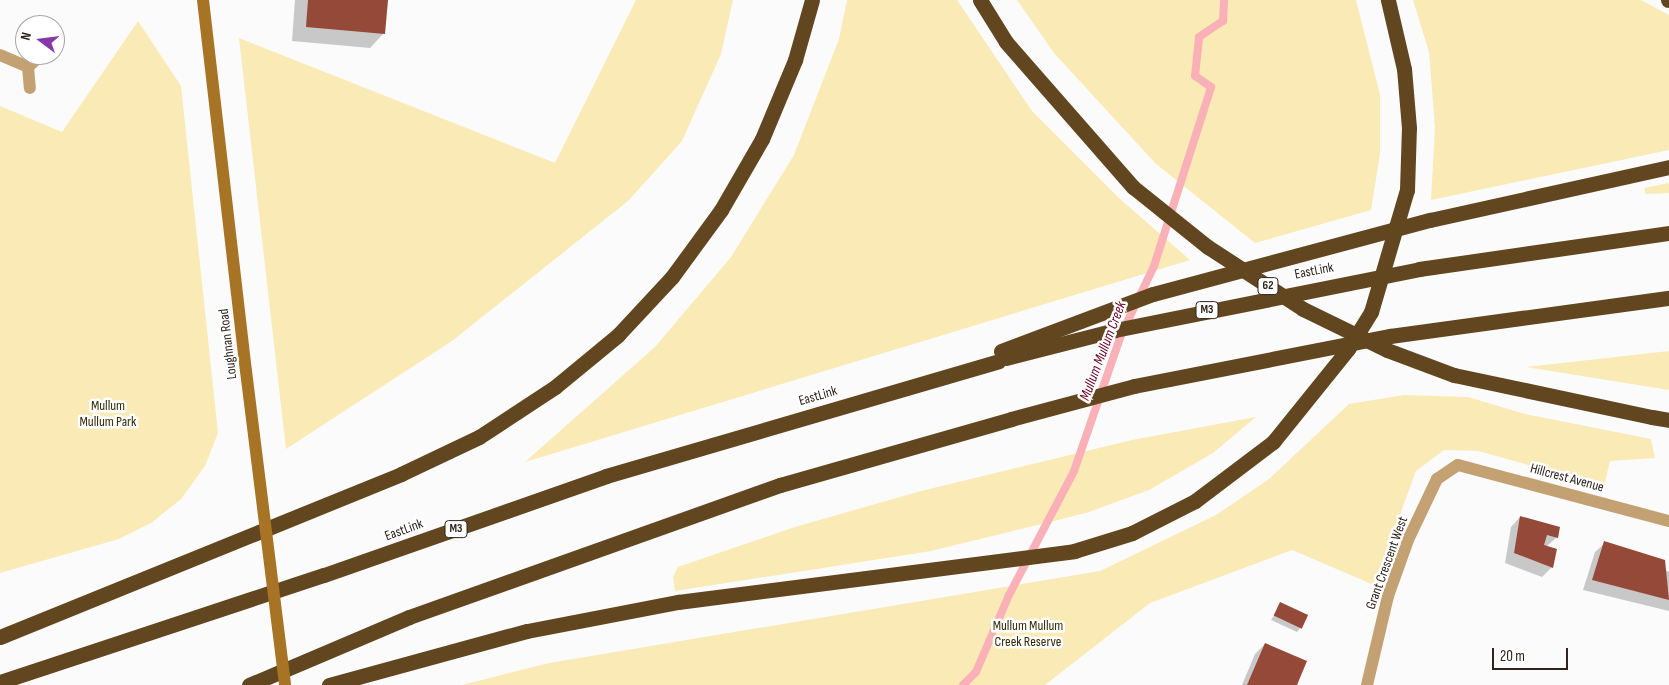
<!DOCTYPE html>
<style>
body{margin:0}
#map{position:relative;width:1669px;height:685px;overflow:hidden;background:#fbfbfb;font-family:"Sofia Sans Condensed",sans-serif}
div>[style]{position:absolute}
.green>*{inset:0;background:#faeab5}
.shadow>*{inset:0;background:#0003}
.stream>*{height:8px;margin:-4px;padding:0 4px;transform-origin:4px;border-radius:4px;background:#f9b1b7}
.building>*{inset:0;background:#944939;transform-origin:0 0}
.street>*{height:12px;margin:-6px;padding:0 6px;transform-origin:6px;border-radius:6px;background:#c4a173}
.secondary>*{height:12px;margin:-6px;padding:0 6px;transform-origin:6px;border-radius:6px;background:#a77425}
.highway>*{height:15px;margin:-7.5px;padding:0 7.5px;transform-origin:7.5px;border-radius:7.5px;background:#61461f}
.secondary-bridge>*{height:12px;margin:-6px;padding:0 6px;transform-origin:6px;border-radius:6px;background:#a77425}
.highway-bridge>*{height:15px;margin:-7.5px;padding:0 7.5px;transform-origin:7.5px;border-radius:7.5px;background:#61461f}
span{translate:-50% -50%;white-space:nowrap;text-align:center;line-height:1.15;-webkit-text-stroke:5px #fff;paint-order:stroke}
.shield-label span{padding:1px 4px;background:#fff;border:1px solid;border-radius:4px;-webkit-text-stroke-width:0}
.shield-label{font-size:12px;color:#2f241d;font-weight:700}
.street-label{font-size:14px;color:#2f241d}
.park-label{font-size:14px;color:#332904}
.water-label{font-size:15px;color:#6a0021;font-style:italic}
.north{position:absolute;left:15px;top:15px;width:50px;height:50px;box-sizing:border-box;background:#fff;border:1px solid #aca7a5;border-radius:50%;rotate:285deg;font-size:14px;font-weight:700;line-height:20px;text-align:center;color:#2f241d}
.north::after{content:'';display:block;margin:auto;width:18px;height:22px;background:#8638a9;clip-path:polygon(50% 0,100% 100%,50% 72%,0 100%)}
.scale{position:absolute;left:1492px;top:648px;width:76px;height:22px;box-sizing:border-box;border:2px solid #2f241d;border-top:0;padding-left:6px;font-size:15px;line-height:18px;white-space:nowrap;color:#2f241d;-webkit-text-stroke:4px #fff;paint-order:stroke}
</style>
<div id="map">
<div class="green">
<div style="clip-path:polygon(636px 0,733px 0,721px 54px,682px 141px,628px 201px,452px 341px,286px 449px,239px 38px,555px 163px)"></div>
<div style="clip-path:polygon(847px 0,957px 0,1032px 111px,1120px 199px,1190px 260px,525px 462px,655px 347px,731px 257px,794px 155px,839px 39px)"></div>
<div style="clip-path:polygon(1017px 0,1356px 0,1380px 95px,1380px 154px,1371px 210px,1255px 243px,1155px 163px,1054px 53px)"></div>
<div style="clip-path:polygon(1413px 0,1641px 0,1669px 15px,1669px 150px,1431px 200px,1435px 127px,1429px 52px)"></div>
<div style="clip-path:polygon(138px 21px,181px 86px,218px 433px,205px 466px,181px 499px,151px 523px,119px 539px,0 573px,0 106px,62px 132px)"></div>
<div style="clip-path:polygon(1669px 183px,1669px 193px,1646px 194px,1644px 188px)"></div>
<div style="clip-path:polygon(1669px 351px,1669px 390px,1526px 367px)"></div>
<div style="clip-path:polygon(1404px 395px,1468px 397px,1525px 414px,1651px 439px,1655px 458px,1610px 461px,1604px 486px,1478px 451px,1444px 450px,1416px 471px,1374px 585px,1292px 550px,1150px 603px,1045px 685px,462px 685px,549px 663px,1100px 571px,1216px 515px,1269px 479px,1349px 404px)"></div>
<div style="clip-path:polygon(1256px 417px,1213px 453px,1149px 490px,1086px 513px,931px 551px,675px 591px,673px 577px,678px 567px,795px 527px,921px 491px,1132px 440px)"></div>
</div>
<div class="shadow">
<div style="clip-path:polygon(295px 0,380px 0,384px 33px,370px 48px,292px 41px)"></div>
<div style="clip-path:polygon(1520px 517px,1557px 537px,1546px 547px,1552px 567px,1542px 577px,1505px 563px,1511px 527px)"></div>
<div style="clip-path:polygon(1605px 543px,1669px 572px,1669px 611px,1583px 590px,1595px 552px)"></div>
<div style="clip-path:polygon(1281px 604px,1301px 627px,1297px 632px,1271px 620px)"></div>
<div style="clip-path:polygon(1265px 644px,1295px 685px,1242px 685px,1255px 654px)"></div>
</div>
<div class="stream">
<div style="left:963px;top:685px;width:18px;rotate:-45deg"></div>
<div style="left:976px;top:672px;width:84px;rotate:-66.8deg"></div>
<div style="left:1009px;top:595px;width:140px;rotate:-62.3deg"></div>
<div style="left:1074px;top:471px;width:144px;rotate:-70.9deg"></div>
<div style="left:1121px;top:335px;width:76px;rotate:-64.4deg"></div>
<div style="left:1154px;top:266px;width:188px;rotate:-72.3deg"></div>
<div style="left:1211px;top:87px;width:19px;rotate:-145deg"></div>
<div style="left:1195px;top:76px;width:39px;rotate:-84deg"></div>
<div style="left:1199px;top:37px;width:29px;rotate:-34deg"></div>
<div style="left:1223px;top:21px;width:21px;rotate:-87deg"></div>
</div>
<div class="building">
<div style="clip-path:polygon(308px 0,388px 0,385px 34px,306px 27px)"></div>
<div style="clip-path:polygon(1520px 516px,1560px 527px,1558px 538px,1547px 535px,1544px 545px,1557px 549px,1553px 568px,1514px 553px)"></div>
<div style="clip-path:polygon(1604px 541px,1665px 560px,1669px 600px,1592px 580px)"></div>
<div style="left:1280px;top:602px;width:31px;height:15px;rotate:25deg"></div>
<div style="clip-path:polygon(1265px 643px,1307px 661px,1297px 685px,1247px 685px)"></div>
</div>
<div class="street">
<div style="left:0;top:55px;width:30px;rotate:23deg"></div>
<div style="left:28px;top:67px;width:21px;rotate:85deg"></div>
<div style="left:28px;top:67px;width:18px;rotate:-43deg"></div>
<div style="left:1367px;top:685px;width:91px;rotate:-76.7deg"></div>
<div style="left:1388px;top:596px;width:59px;rotate:-70.3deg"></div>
<div style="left:1408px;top:540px;width:68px;rotate:-64.6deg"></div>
<div style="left:1437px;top:479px;width:25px;rotate:-34deg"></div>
<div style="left:1458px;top:465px;width:218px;rotate:14.9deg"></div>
</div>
<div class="secondary">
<div style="left:203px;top:0;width:373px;rotate:83.4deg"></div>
</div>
<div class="highway">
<div style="left:1668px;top:0;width:1px"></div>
<div style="left:1430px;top:220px;width:245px;rotate:-12.5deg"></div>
<div style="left:1419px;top:269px;width:253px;rotate:-8.2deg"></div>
<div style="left:1390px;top:336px;width:282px;rotate:-7.8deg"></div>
<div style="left:1652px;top:417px;width:17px;rotate:10deg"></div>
<div style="left:0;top:637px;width:433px;rotate:-22.1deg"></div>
<div style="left:401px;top:474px;width:86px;rotate:-25.4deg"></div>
<div style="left:479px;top:437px;width:91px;rotate:-33.3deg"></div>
<div style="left:555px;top:387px;width:82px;rotate:-39.5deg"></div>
<div style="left:618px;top:335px;width:79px;rotate:-47deg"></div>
<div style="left:672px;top:277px;width:83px;rotate:-53.8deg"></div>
<div style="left:721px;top:210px;width:82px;rotate:-60deg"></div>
<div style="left:762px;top:139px;width:86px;rotate:-67.3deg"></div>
<div style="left:795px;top:60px;width:62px;rotate:-74.2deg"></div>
<div style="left:0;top:682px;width:341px;rotate:-18.3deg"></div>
<div style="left:324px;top:575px;width:299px;rotate:-19.3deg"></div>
<div style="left:606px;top:476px;width:409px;rotate:-16.3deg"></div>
<div style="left:249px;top:685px;width:174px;rotate:-23deg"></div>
<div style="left:409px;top:617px;width:394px;rotate:-19.6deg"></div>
<div style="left:780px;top:485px;width:240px;rotate:-15.9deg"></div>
<div style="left:329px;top:685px;width:205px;rotate:-15.3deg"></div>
<div style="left:527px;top:631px;width:154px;rotate:-10.9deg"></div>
<div style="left:678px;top:602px;width:399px;rotate:-7.3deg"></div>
<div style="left:1074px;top:551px;width:61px;rotate:-17.2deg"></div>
<div style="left:1132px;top:533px;width:71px;rotate:-26.9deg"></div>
<div style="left:1195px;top:501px;width:98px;rotate:-37.1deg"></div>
<div style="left:1273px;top:442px;width:119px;rotate:-51.1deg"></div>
<div style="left:1348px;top:349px;width:44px;rotate:-58.1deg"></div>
<div style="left:1371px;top:312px;width:127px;rotate:-73.6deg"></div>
<div style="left:1407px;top:190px;width:62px;rotate:-88.2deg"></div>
<div style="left:1409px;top:128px;width:59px;rotate:-94.8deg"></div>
<div style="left:1404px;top:69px;width:71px;rotate:-103.1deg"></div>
</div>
<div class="secondary-bridge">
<div style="left:246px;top:371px;width:316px;rotate:82.9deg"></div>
</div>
<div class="highway-bridge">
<div style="left:980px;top:0;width:49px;rotate:58.2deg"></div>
<div style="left:1006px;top:42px;width:193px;rotate:48.8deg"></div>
<div style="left:1133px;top:187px;width:96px;rotate:38.7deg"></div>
<div style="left:1208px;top:247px;width:113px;rotate:33.1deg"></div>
<div style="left:1303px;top:309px;width:93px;rotate:26deg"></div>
<div style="left:1387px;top:350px;width:72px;rotate:20.5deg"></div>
<div style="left:1454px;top:375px;width:202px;rotate:12deg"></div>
<div style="left:1001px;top:351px;width:162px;rotate:-20.6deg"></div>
<div style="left:1153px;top:294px;width:287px;rotate:-15deg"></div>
<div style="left:1006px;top:358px;width:113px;rotate:-14.4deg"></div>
<div style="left:1115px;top:330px;width:310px;rotate:-11.3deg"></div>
<div style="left:1011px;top:419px;width:127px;rotate:-15deg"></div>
<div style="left:1134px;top:386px;width:261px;rotate:-11.1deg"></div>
</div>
<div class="shield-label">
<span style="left:1268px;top:286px">62</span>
<span style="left:1207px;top:310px">M3</span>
<span style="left:456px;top:529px">M3</span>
</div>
<div class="street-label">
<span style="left:1314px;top:271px;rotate:-11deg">EastLink</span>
<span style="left:228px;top:344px;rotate:-97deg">Loughnan Road</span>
<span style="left:818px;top:396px;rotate:-16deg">EastLink</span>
<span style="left:1567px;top:478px;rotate:15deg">Hillcrest Avenue</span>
<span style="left:404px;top:530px;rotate:-20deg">EastLink</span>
<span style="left:1387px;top:563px;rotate:-70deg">Grant Crescent West</span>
</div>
<div class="park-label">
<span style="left:108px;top:414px">Mullum<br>Mullum Park</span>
<span style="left:1028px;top:634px">Mullum Mullum<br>Creek Reserve</span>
</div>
<div class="water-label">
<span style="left:1103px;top:351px;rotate:-69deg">Mullum Mullum Creek</span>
</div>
<div class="north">N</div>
<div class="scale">20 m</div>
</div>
